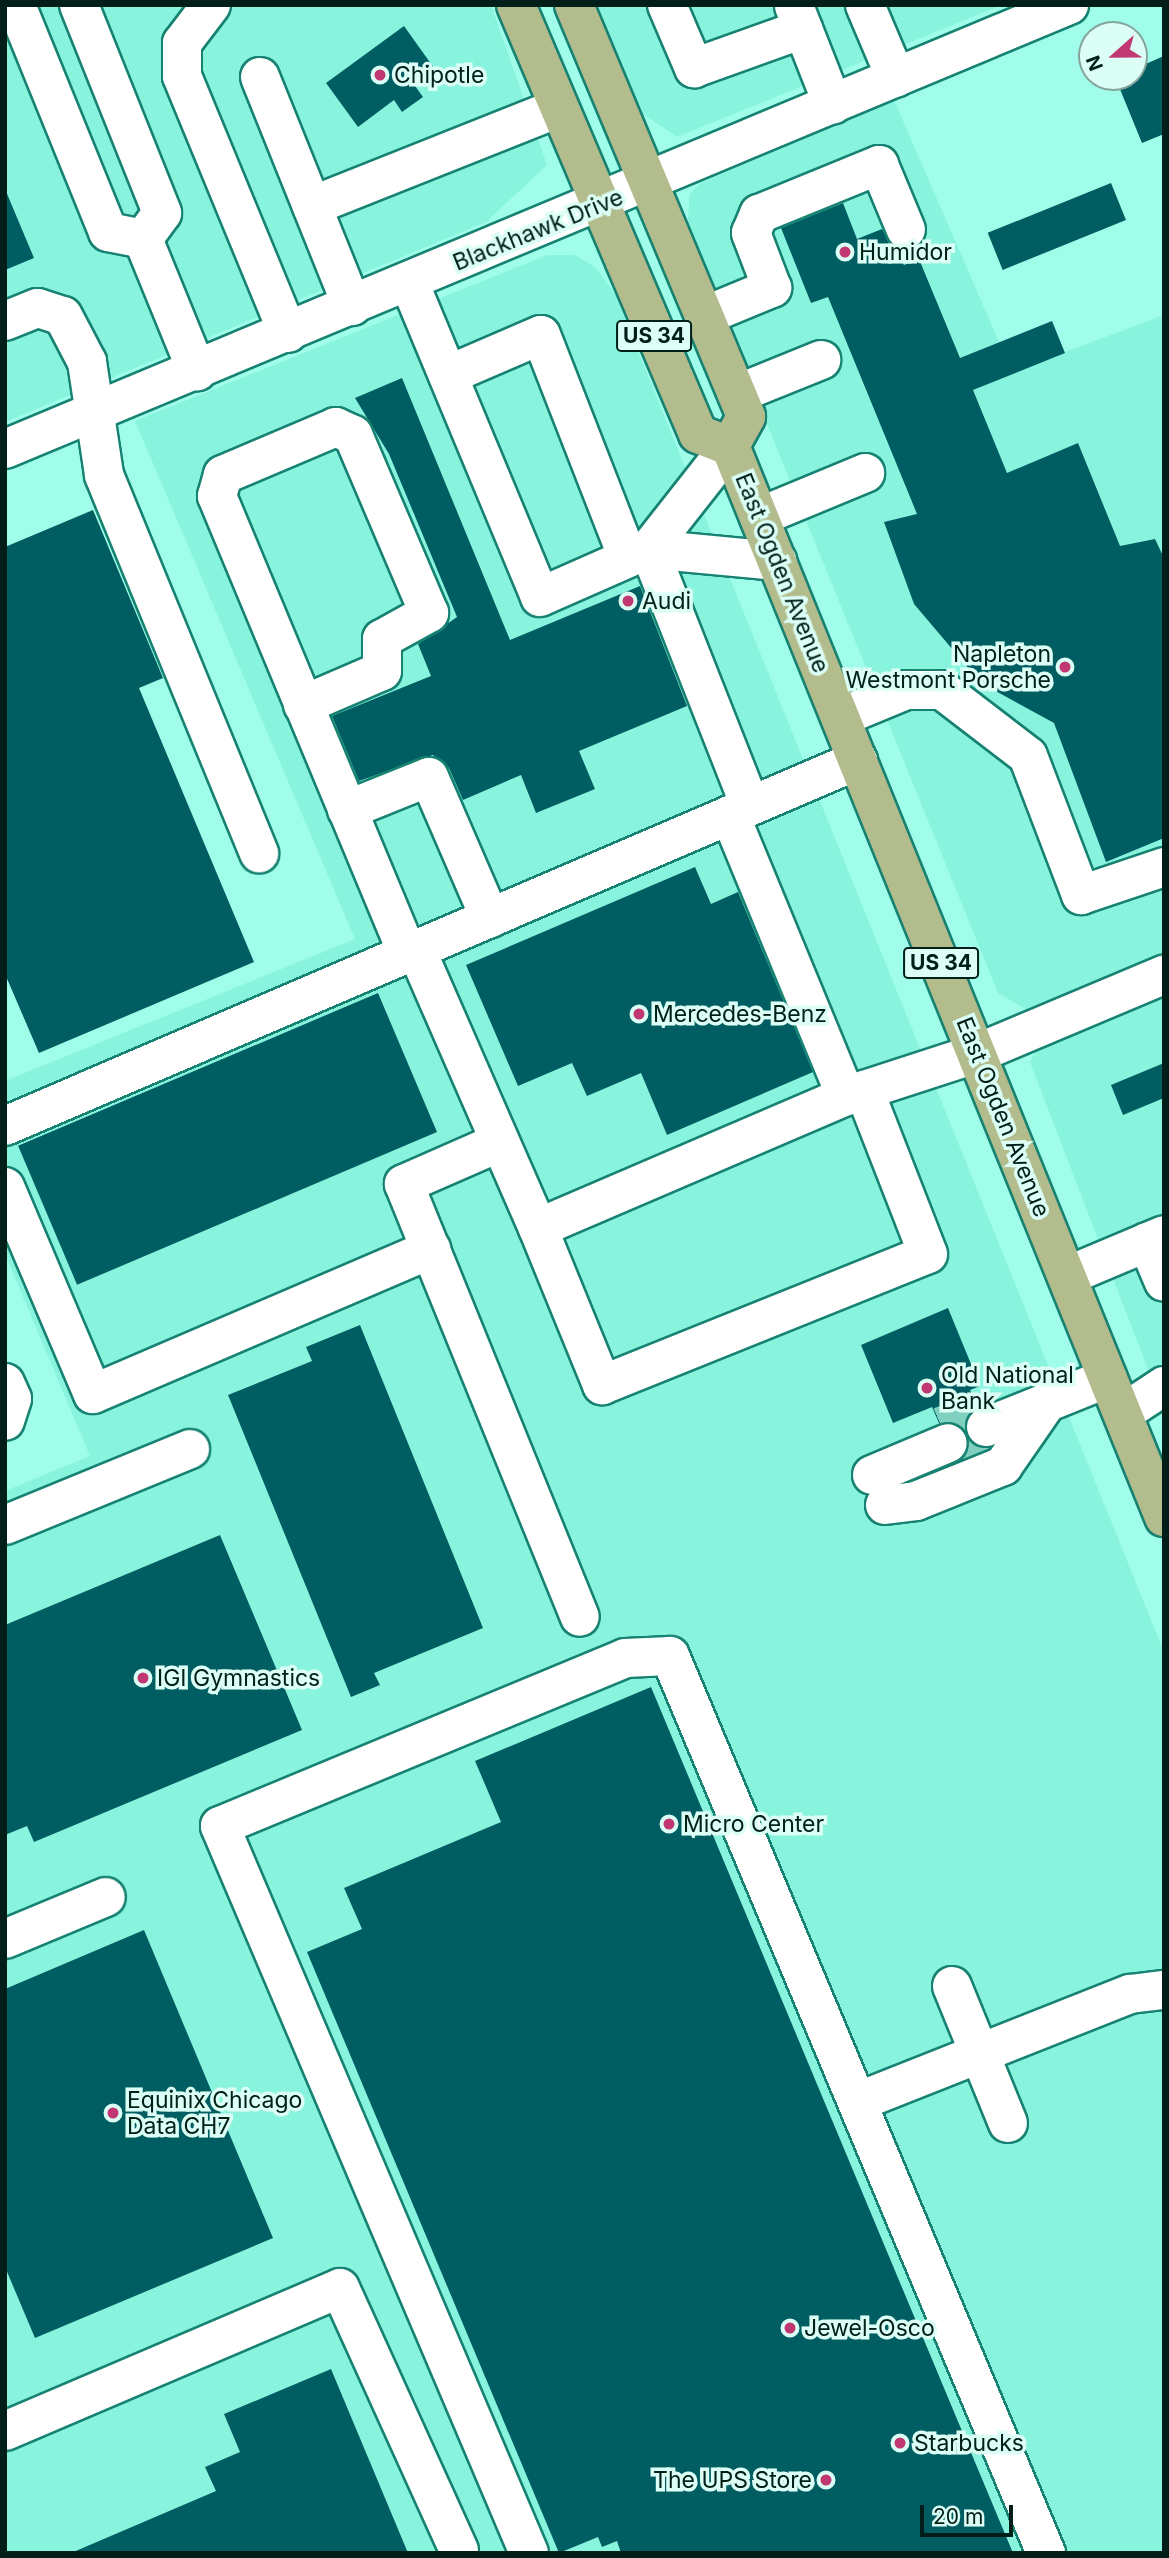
<!DOCTYPE html>
<style>
body{margin:0}
#map{position:relative;width:1169px;height:2558px;overflow:hidden;background:#9ffde9;font-family:Inter,sans-serif}
div>[style]{position:absolute}
.built>*{inset:0;background:#89f4de}
.building>*{inset:0;background:#005e62;transform-origin:0 0}
.minor-tunnel>*{height:38px;margin-top:-19px;transform-origin:0;background:repeating-linear-gradient(90deg,#7fd0bf 0 38px,transparent 0 57px)}
.roads{filter:drop-shadow(2px 0 #178272) drop-shadow(-2px 0 #178272) drop-shadow(0 2px #178272) drop-shadow(0 -2px #178272)}
.minor>*{height:38px;margin:-19px;padding:0 19px;transform-origin:19px;border-radius:19px;background:#fff}
.major>*{height:38px;margin:-19px;padding:0 19px;transform-origin:19px;border-radius:19px;background:#b2bc8d}
.dots>*{width:19px;height:19px;translate:-50% -50%;box-sizing:border-box;border:4px solid #dbfef5;border-radius:50%}
span{translate:-50% -50%;white-space:nowrap;text-align:center;line-height:1.15;-webkit-text-stroke:7px #dbfef5;paint-order:stroke}
.shield-label span{padding:2px 5px;background:#dbfef5;border:2px solid;border-radius:5px;-webkit-text-stroke-width:0}
.shield-label{font-size:21px;color:#011e19;font-weight:700}
.poi-label{font-size:23px;color:#011e19}
.left{translate:0 -50%;text-align:left}
.right{translate:-100% -50%;text-align:right}
.street-label{font-size:23px;color:#011e19}
.frame{position:absolute;inset:0;border:7px solid #011e19;pointer-events:none}
.north{position:absolute;left:1078px;top:21px;width:70px;height:70px;box-sizing:border-box;background:#dbfef5;border:2px solid #84a49d;border-radius:50%;rotate:249deg;font-size:19px;font-weight:700;line-height:28px;text-align:center;color:#011e19}
.north::after{content:'';display:block;margin:auto;width:24px;height:32px;background:#c13771;clip-path:polygon(50% 0,100% 100%,50% 72%,0 100%)}
.scale{position:absolute;left:920px;top:2505px;width:93px;height:32px;box-sizing:border-box;border:4px solid #011e19;border-top:0;padding-left:9px;font-size:21px;line-height:24px;white-space:nowrap;color:#011e19;-webkit-text-stroke:5px #dbfef5;paint-order:stroke}
</style>
<div id="map">
<div class="built">
<div style="clip-path:polygon(5px 5px,491px 5px,547px 165px,486px 222px,5px 422px)"></div>
<div style="clip-path:polygon(595px 5px,1002px 5px,677px 137px,643px 114px)"></div>
<div style="clip-path:polygon(894px 100px,1012px 372px,1164px 315px,1164px 953px,1026px 1009px,998px 993px,687px 227px,690px 194px,701px 183px)"></div>
<div style="clip-path:polygon(547px 255px,575px 255px,595px 267px,615px 294px,1164px 1652px,1164px 2553px,5px 2553px,5px 1491px,90px 1456px,5px 1254px,5px 1081px,355px 939px,135px 421px)"></div>
<div style="clip-path:polygon(1164px 992px,1164px 1411px,1030px 1062px,1037px 1049px)"></div>
</div>
<div class="building">
<div style="clip-path:polygon(404px 26px,434px 68px,413px 83px,423px 97px,402px 112px,394px 100px,358px 127px,326px 83px)"></div>
<div style="clip-path:polygon(1164px 56px,1164px 134px,1142px 143px,1115px 77px,1134px 77px,1134px 69px)"></div>
<div style="left:1111px;top:183px;width:40px;height:133px;rotate:68deg"></div>
<div style="clip-path:polygon(5px 189px,34px 258px,5px 270px)"></div>
<div style="clip-path:polygon(843px 203px,857px 239px,882px 229px,904px 265px,919px 259px,960px 358px,1052px 321px,1065px 353px,973px 390px,1007px 473px,1078px 443px,1120px 546px,1155px 539px,1164px 558px,1164px 838px,1106px 862px,1054px 723px,981px 683px,914px 604px,884px 522px,917px 514px,828px 297px,811px 303px,781px 228px)"></div>
<div style="clip-path:polygon(402px 378px,510px 640px,640px 586px,687px 706px,579px 751px,595px 789px,536px 813px,521px 775px,463px 800px,449px 768px,433px 755px,359px 781px,332px 716px,431px 676px,418px 644px,457px 617px,389px 454px,355px 398px)"></div>
<div style="clip-path:polygon(93px 510px,163px 678px,139px 688px,254px 962px,39px 1053px,5px 974px,5px 547px)"></div>
<div style="clip-path:polygon(695px 867px,711px 904px,738px 892px,813px 1072px,667px 1135px,641px 1073px,587px 1096px,572px 1063px,518px 1086px,466px 965px)"></div>
<div style="left:378px;top:993px;width:151px;height:391px;rotate:67deg"></div>
<div style="clip-path:polygon(1164px 1063px,1164px 1098px,1123px 1115px,1111px 1085px)"></div>
<div style="clip-path:polygon(948px 1308px,980px 1386px,970px 1390px,977px 1407px,965px 1430px,939px 1423px,932px 1407px,893px 1423px,861px 1345px)"></div>
<div style="clip-path:polygon(360px 1325px,483px 1628px,374px 1673px,380px 1685px,351px 1697px,228px 1395px,312px 1361px,306px 1347px)"></div>
<div style="clip-path:polygon(220px 1535px,302px 1730px,34px 1842px,27px 1826px,5px 1835px,5px 1625px)"></div>
<div style="clip-path:polygon(651px 1687px,1013px 2553px,621px 2553px,617px 2541px,602px 2547px,598px 2537px,559px 2553px,307px 1952px,362px 1929px,344px 1888px,501px 1822px,475px 1761px)"></div>
<div style="clip-path:polygon(144px 1930px,273px 2238px,35px 2338px,5px 2267px,5px 1989px)"></div>
<div style="clip-path:polygon(331px 2369px,408px 2553px,71px 2553px,216px 2491px,205px 2467px,240px 2452px,224px 2414px)"></div>
</div>
<div class="minor-tunnel">
<div style="left:941px;top:1426px;width:41px;rotate:-22.8deg"></div>
<div style="left:955px;top:1461px;width:41px;rotate:-22.8deg"></div>
</div>
<div class="roads">
<div class="minor">
<div style="left:16px;top:5px;width:245px;rotate:67.9deg"></div>
<div style="left:108px;top:232px;width:36px;rotate:11deg"></div>
<div style="left:79px;top:5px;width:224px;rotate:68.2deg"></div>
<div style="left:162px;top:213px;width:32px;rotate:126deg"></div>
<div style="left:211px;top:5px;width:48px;rotate:127.3deg"></div>
<div style="left:182px;top:43px;width:33px;rotate:90deg"></div>
<div style="left:182px;top:76px;width:278px;rotate:67.6deg"></div>
<div style="left:667px;top:5px;width:69px;rotate:66.8deg"></div>
<div style="left:694px;top:68px;width:116px;rotate:-19.7deg"></div>
<div style="left:865px;top:5px;width:79px;rotate:67deg"></div>
<div style="left:794px;top:6px;width:106px;rotate:68.5deg"></div>
<div style="left:260px;top:77px;width:247px;rotate:68.1deg"></div>
<div style="left:312px;top:206px;width:265px;rotate:-21.7deg"></div>
<div style="left:143px;top:239px;width:143px;rotate:67.8deg"></div>
<div style="left:409px;top:282px;width:341px;rotate:67.4deg"></div>
<div style="left:540px;top:597px;width:119px;rotate:-23.8deg"></div>
<div style="left:649px;top:549px;width:131px;rotate:-51.8deg"></div>
<div style="left:704px;top:316px;width:74px;rotate:-22.4deg"></div>
<div style="left:772px;top:288px;width:59px;rotate:-110.9deg"></div>
<div style="left:751px;top:233px;width:21px;rotate:-67deg"></div>
<div style="left:759px;top:214px;width:130px;rotate:-22.2deg"></div>
<div style="left:879px;top:165px;width:70px;rotate:67.4deg"></div>
<div style="left:5px;top:321px;width:35px;rotate:-22deg"></div>
<div style="left:38px;top:308px;width:26px;rotate:18deg"></div>
<div style="left:63px;top:316px;width:52px;rotate:62.4deg"></div>
<div style="left:87px;top:362px;width:114px;rotate:81.4deg"></div>
<div style="left:104px;top:475px;width:409px;rotate:67.7deg"></div>
<div style="left:448px;top:375px;width:101px;rotate:-23.3deg"></div>
<div style="left:541px;top:335px;width:239px;rotate:68.7deg"></div>
<div style="left:737px;top:394px;width:91px;rotate:-22deg"></div>
<div style="left:5px;top:449px;width:1153px;rotate:-22.65deg"></div>
<div style="left:759px;top:517px;width:115px;rotate:-22.5deg"></div>
<div style="left:649px;top:549px;width:276px;rotate:68.5deg"></div>
<div style="left:649px;top:549px;width:129px;rotate:5.4deg"></div>
<div style="left:303px;top:705px;width:86px;rotate:-23.3deg"></div>
<div style="left:382px;top:671px;width:32px;rotate:-90deg"></div>
<div style="left:382px;top:639px;width:54px;rotate:-29deg"></div>
<div style="left:429px;top:613px;width:194px;rotate:-113.1deg"></div>
<div style="left:353px;top:435px;width:19px;rotate:-155deg"></div>
<div style="left:336px;top:427px;width:123px;rotate:157deg"></div>
<div style="left:223px;top:475px;width:22px;rotate:106deg"></div>
<div style="left:217px;top:496px;width:495px;rotate:67.4deg"></div>
<div style="left:841px;top:717px;width:70px;rotate:-22.6deg"></div>
<div style="left:906px;top:690px;width:36px"></div>
<div style="left:942px;top:690px;width:108px;rotate:37.5deg"></div>
<div style="left:1028px;top:756px;width:149px;rotate:69.1deg"></div>
<div style="left:1081px;top:895px;width:88px;rotate:-18.6deg"></div>
<div style="left:347px;top:810px;width:88px;rotate:-21.9deg"></div>
<div style="left:429px;top:777px;width:154px;rotate:66.6deg"></div>
<div style="left:730px;top:815px;width:304px;rotate:67.6deg"></div>
<div style="left:846px;top:1096px;width:139px;rotate:-18deg"></div>
<div style="left:978px;top:1053px;width:202px;rotate:-22.8deg"></div>
<div style="left:416px;top:949px;width:305px;rotate:66.4deg"></div>
<div style="left:846px;top:1096px;width:335px;rotate:156.8deg"></div>
<div style="left:538px;top:1228px;width:170px;rotate:67.8deg"></div>
<div style="left:602px;top:1385px;width:351px;rotate:-21.9deg"></div>
<div style="left:928px;top:1254px;width:176px;rotate:-111.3deg"></div>
<div style="left:5px;top:1126px;width:928px;rotate:-23.22deg"></div>
<div style="left:500px;top:1142px;width:105px;rotate:156.4deg"></div>
<div style="left:404px;top:1184px;width:467px;rotate:67.9deg"></div>
<div style="left:5px;top:1187px;width:225px;rotate:67deg"></div>
<div style="left:93px;top:1394px;width:368px;rotate:-23.2deg"></div>
<div style="left:1147px;top:1242px;width:43px;rotate:67deg"></div>
<div style="left:1067px;top:1276px;width:105px;rotate:-22.9deg"></div>
<div style="left:5px;top:1383px;width:17px;rotate:66deg"></div>
<div style="left:12px;top:1399px;width:23px;rotate:108deg"></div>
<div style="left:1123px;top:1413px;width:49px;rotate:-33.4deg"></div>
<div style="left:986px;top:1427px;width:131px;rotate:-21.9deg"></div>
<div style="left:872px;top:1475px;width:82px;rotate:-22.8deg"></div>
<div style="left:885px;top:1505px;width:31px;rotate:-7deg"></div>
<div style="left:916px;top:1501px;width:94px;rotate:-21.9deg"></div>
<div style="left:1003px;top:1466px;width:79px;rotate:-55.3deg"></div>
<div style="left:5px;top:1525px;width:200px;rotate:-22.3deg"></div>
<div style="left:5px;top:1939px;width:109px;rotate:-22.6deg"></div>
<div style="left:952px;top:1986px;width:148px;rotate:67.8deg"></div>
<div style="left:857px;top:2102px;width:294px;rotate:-21.6deg"></div>
<div style="left:1130px;top:1994px;width:34px;rotate:-7deg"></div>
<div style="left:5px;top:2431px;width:364px;rotate:-23.1deg"></div>
<div style="left:340px;top:2288px;width:288px;rotate:65.6deg"></div>
<div style="left:529px;top:2553px;width:790px;rotate:-113.03deg"></div>
<div style="left:220px;top:1826px;width:438px;rotate:-22.5deg"></div>
<div style="left:625px;top:1658px;width:45px;rotate:-2.5deg"></div>
<div style="left:670px;top:1656px;width:973px;rotate:67.26deg"></div>
</div>
<div class="major">
<div style="left:516px;top:5px;width:466px;rotate:67deg"></div>
<div style="left:698px;top:434px;width:34px;rotate:21deg"></div>
<div style="left:730px;top:446px;width:1156px;rotate:67.94deg"></div>
<div style="left:574px;top:5px;width:446px;rotate:67.3deg"></div>
<div style="left:746px;top:417px;width:33px;rotate:119deg"></div>
</div>
</div>
<div class="dots">
<div style="left:380px;top:75px;background:#c13771"></div>
<div style="left:845px;top:252px;background:#c13771"></div>
<div style="left:628px;top:601px;background:#c13771"></div>
<div style="left:1065px;top:667px;background:#c13771"></div>
<div style="left:639px;top:1014px;background:#c13771"></div>
<div style="left:927px;top:1388px;background:#c13771"></div>
<div style="left:143px;top:1678px;background:#c13771"></div>
<div style="left:669px;top:1824px;background:#c13771"></div>
<div style="left:113px;top:2113px;background:#c13771"></div>
<div style="left:790px;top:2328px;background:#c13771"></div>
<div style="left:900px;top:2443px;background:#c13771"></div>
<div style="left:826px;top:2480px;background:#c13771"></div>
</div>
<div class="shield-label">
<span style="left:654px;top:336px">US 34</span>
<span style="left:941px;top:963px">US 34</span>
</div>
<div class="poi-label">
<span class="left" style="left:394px;top:75px">Chipotle</span>
<span class="left" style="left:859px;top:252px">Humidor</span>
<span class="left" style="left:642px;top:601px">Audi</span>
<span class="right" style="left:1051px;top:667px">Napleton<br>Westmont Porsche</span>
<span class="left" style="left:653px;top:1014px">Mercedes-Benz</span>
<span class="left" style="left:941px;top:1388px">Old National<br>Bank</span>
<span class="left" style="left:157px;top:1678px">IGI Gymnastics</span>
<span class="left" style="left:683px;top:1824px">Micro Center</span>
<span class="left" style="left:127px;top:2113px">Equinix Chicago<br>Data CH7</span>
<span class="left" style="left:804px;top:2328px">Jewel-Osco</span>
<span class="left" style="left:914px;top:2443px">Starbucks</span>
<span class="right" style="left:812px;top:2480px">The UPS Store</span>
</div>
<div class="street-label">
<span style="left:538px;top:230px;rotate:-22deg">Blackhawk Drive</span>
<span style="left:782px;top:573px;rotate:68deg">East Ogden Avenue</span>
<span style="left:1003px;top:1117px;rotate:68deg">East Ogden Avenue</span>
</div>
<div class="frame"></div>
<div class="north">N</div>
<div class="scale">20 m</div>
</div>
